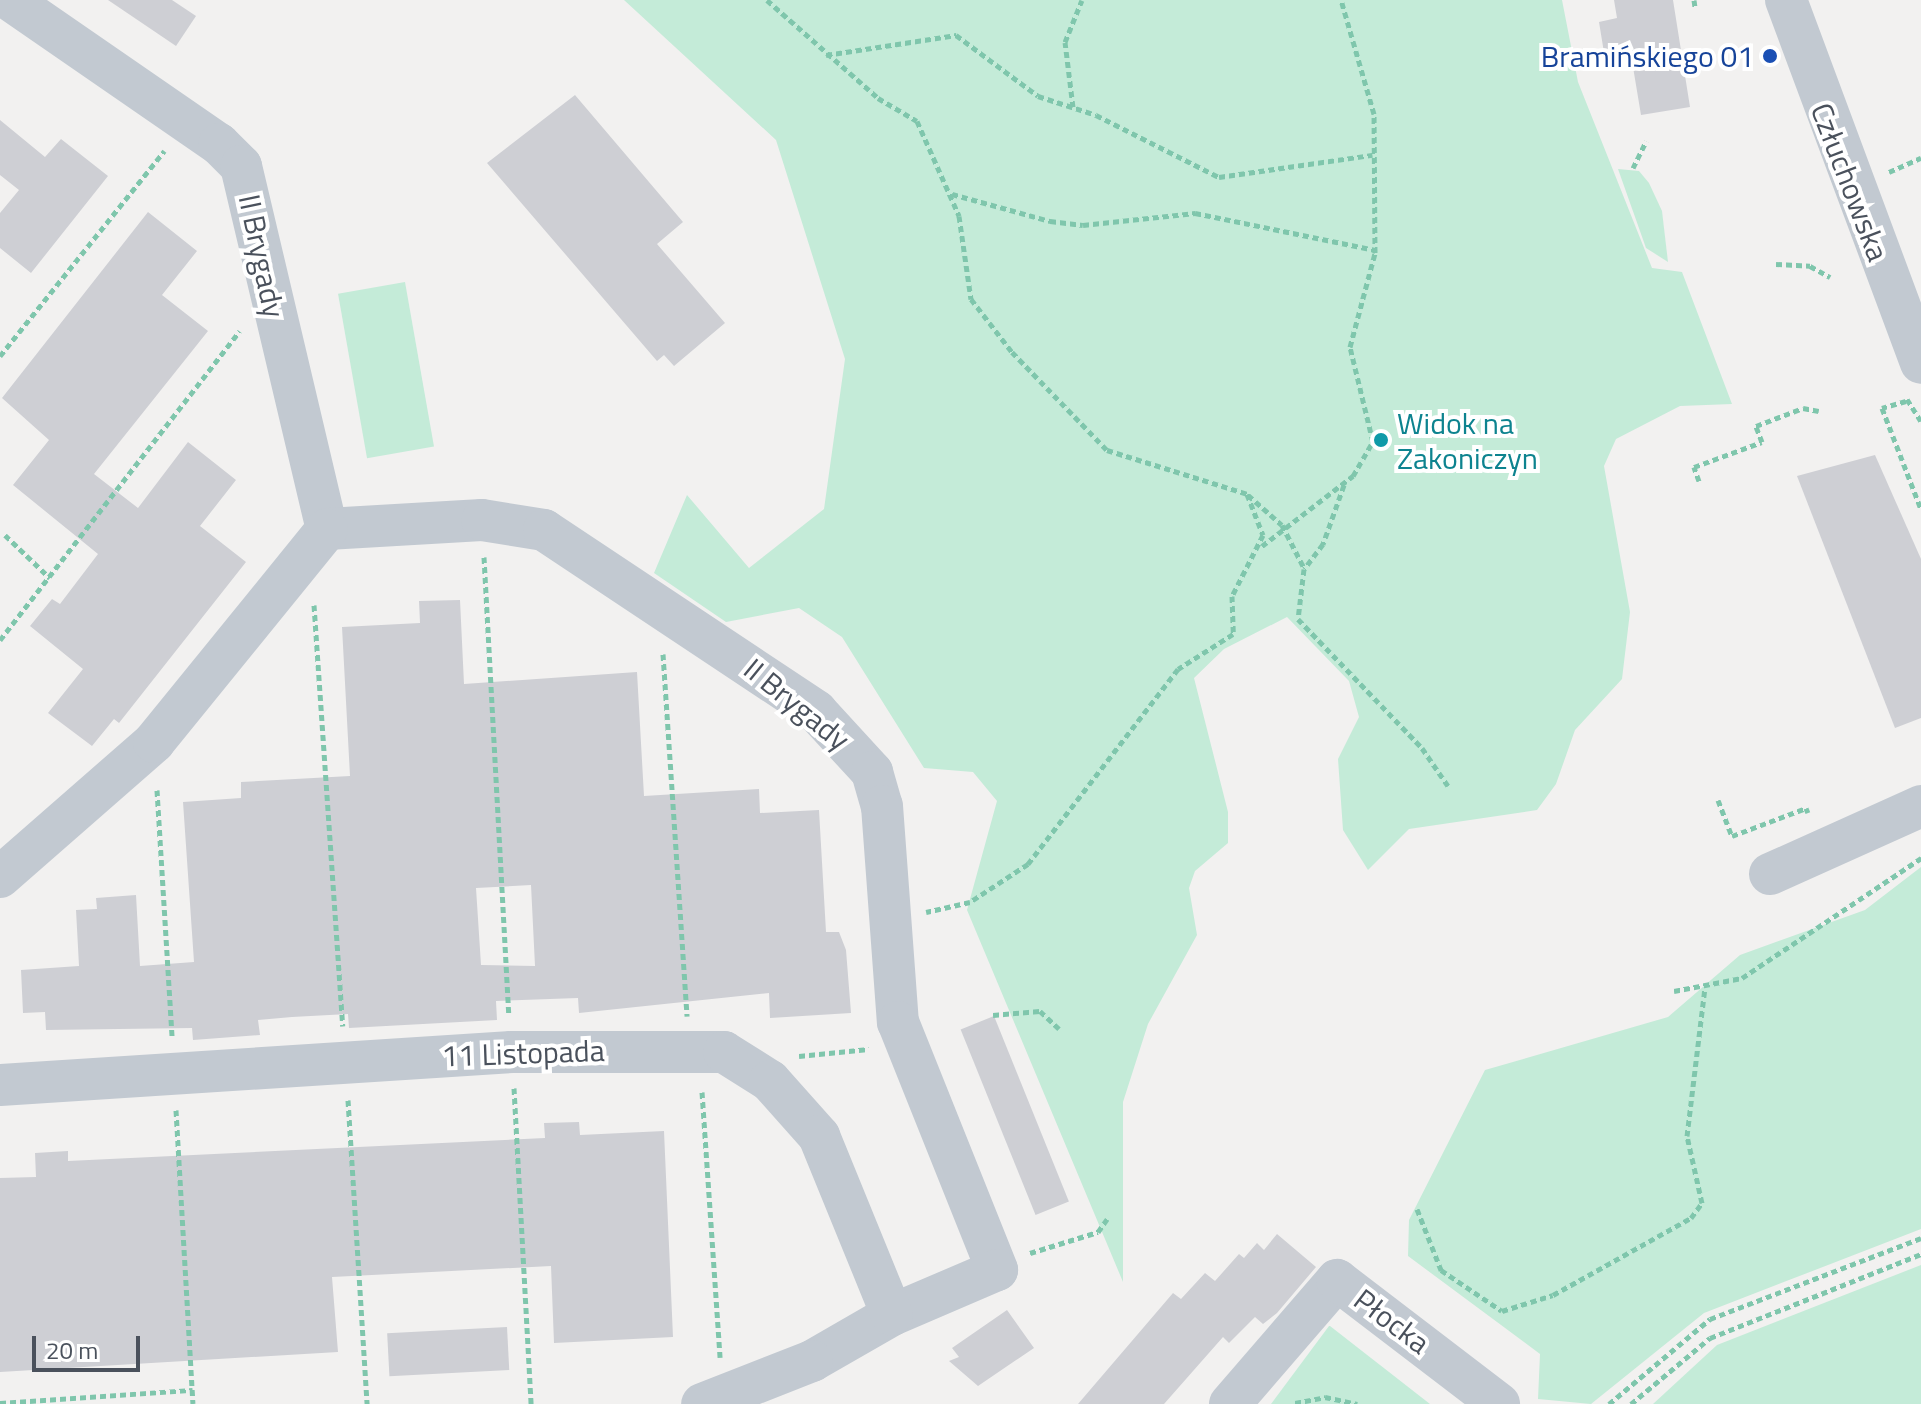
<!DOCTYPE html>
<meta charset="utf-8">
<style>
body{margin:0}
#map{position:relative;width:1921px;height:1404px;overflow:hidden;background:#f2f1f0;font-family:"Titillium Web",sans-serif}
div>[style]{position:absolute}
.green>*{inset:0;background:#c4ebd8;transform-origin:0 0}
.building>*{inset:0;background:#cecfd4;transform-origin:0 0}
.path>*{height:5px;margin-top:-2.5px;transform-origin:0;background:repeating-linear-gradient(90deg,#7fc6ac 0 6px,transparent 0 10px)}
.minor>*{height:42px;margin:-21px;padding:0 21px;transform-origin:21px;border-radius:21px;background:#c2c9d1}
.dots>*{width:22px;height:22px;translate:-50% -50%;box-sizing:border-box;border:4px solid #fff;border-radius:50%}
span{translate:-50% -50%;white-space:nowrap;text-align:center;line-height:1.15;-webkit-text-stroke:8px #fff;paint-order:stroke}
.transit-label{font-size:30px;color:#164399}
.right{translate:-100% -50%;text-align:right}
.street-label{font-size:30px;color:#4a515c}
.culture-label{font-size:30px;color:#0d838f}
.left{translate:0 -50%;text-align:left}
.scale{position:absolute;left:32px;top:1336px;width:108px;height:36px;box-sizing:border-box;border:4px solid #4a515c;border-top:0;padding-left:10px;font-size:24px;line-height:28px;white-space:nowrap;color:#4a515c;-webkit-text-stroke:6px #fff;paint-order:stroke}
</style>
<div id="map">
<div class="green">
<div style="clip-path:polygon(624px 0,1562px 0,1578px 82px,1652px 268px,1682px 272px,1732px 404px,1680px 406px,1616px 439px,1604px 466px,1630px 612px,1622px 679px,1575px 730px,1556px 784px,1537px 810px,1409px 829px,1368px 870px,1343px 830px,1338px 759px,1359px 717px,1349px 681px,1287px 617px,1224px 649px,1194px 678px,1228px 812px,1228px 843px,1195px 871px,1189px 888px,1197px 935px,1148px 1024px,1123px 1102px,1123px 1282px,967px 910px,997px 801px,973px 772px,924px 768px,842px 637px,799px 608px,726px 622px,654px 573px,687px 495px,749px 568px,824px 509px,845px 359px,776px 140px)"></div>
<div style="clip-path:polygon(1618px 169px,1639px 171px,1649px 183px,1662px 211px,1668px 262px,1646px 248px)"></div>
<div style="left:405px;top:282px;width:167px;height:68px;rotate:80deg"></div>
<div style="clip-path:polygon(1921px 867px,1921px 1229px,1704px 1313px,1591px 1404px,1538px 1399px,1540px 1354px,1408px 1256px,1409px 1220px,1485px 1070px,1668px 1017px,1740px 955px,1865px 910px)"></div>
<div style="clip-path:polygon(1921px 1265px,1921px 1404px,1653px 1404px,1717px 1345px)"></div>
<div style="clip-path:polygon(1329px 1326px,1330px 1326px,1430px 1404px,1271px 1404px)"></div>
</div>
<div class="building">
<div style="clip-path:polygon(108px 0,172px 0,196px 16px,176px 46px)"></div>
<div style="clip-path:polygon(1614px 0,1673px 0,1690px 107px,1641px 115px,1633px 67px,1607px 71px,1599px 22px,1617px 18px)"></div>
<div style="clip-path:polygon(575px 95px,683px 222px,657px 244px,725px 323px,674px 366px,664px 355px,657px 361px,487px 163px)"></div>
<div style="clip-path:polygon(0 120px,45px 157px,61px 139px,108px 176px,31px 273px,0 248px,0 213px,19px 190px,0 175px)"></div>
<div style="clip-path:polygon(148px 212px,197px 251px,162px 295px,208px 331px,94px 474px,138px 508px,188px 442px,236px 480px,200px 526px,246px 562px,119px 723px,114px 719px,92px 746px,48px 713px,83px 669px,30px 626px,52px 599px,60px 604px,98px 554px,13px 485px,49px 440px,2px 398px)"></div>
<div style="clip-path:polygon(1875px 455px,1921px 559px,1921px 718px,1895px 728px,1797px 476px)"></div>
<div style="clip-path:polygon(evenodd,460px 600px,464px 684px,637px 672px,644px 796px,759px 789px,760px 813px,819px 810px,826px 932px,839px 932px,846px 950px,851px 1013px,770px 1018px,769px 993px,579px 1013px,578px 998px,496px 1001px,497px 1020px,349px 1028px,348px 1014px,292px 1017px,258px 1020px,260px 1035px,193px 1040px,192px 1028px,46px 1030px,45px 1012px,23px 1013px,21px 970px,79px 966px,76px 910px,97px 909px,96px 898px,136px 895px,140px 966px,194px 962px,183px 802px,241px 798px,241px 782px,350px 776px,342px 627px,420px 623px,419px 601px,460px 600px,531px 885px,535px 966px,481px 965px,476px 888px,531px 885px)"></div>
<div style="left:994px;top:1016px;width:200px;height:36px;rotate:68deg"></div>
<div style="clip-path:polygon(579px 1122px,580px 1135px,664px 1131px,673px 1337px,554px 1343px,551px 1266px,332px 1277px,338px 1352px,0 1372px,0 1178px,36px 1177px,35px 1153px,68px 1151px,68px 1161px,545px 1138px,544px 1123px)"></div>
<div style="clip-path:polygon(1277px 1234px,1316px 1267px,1277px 1313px,1263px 1324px,1255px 1317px,1229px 1343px,1223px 1337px,1164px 1404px,1078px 1404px,1173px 1293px,1181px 1299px,1205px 1273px,1215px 1281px,1239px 1254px,1244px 1258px,1257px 1243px,1264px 1250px)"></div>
<div style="clip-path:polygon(1007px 1310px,1034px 1348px,978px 1386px,949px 1361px,959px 1357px,952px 1348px)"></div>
<div style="left:507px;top:1327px;width:43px;height:120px;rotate:87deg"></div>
</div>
<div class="path">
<div style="left:767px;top:0;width:148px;rotate:41.4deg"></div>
<div style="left:878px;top:98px;width:45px;rotate:30.5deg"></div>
<div style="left:917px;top:121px;width:104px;rotate:66.1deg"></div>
<div style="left:959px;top:216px;width:84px;rotate:81.8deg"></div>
<div style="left:971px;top:299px;width:67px;rotate:52.3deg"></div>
<div style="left:1012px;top:352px;width:136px;rotate:45.9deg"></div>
<div style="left:1107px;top:450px;width:147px;rotate:17.4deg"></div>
<div style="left:1247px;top:494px;width:44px;rotate:68.7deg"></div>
<div style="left:1263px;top:535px;width:68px;rotate:116.9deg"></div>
<div style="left:1232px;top:596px;width:38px;rotate:88deg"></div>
<div style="left:1233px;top:634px;width:65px;rotate:147.5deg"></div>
<div style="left:1178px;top:669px;width:246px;rotate:127.6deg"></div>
<div style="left:1028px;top:864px;width:69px;rotate:146.8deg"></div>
<div style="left:970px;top:902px;width:45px;rotate:167.2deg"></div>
<div style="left:1694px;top:0;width:7px;rotate:82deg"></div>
<div style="left:826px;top:55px;width:132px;rotate:-8.7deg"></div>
<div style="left:956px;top:35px;width:102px;rotate:36.6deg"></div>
<div style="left:1038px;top:96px;width:61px;rotate:18.1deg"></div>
<div style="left:1096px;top:115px;width:138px;rotate:26.8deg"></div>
<div style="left:1219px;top:177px;width:155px;rotate:-8.2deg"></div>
<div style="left:1073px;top:107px;width:65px;rotate:-97deg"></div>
<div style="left:1065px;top:42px;width:45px;rotate:-68deg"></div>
<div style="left:1633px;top:168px;width:30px;rotate:-64deg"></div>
<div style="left:1889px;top:172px;width:35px;rotate:-24deg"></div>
<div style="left:952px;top:194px;width:102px;rotate:15.4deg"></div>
<div style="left:1050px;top:221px;width:33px;rotate:7deg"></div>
<div style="left:1083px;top:225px;width:113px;rotate:-6.1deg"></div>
<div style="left:1195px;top:213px;width:184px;rotate:11.6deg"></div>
<div style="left:1776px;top:264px;width:34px;rotate:3deg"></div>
<div style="left:1810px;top:266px;width:23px;rotate:29deg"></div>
<div style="left:0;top:356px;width:263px;rotate:-51.3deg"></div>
<div style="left:1907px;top:399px;width:26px;rotate:58deg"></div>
<div style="left:1906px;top:401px;width:25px;rotate:164deg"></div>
<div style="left:1882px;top:408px;width:108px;rotate:68.9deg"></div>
<div style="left:1699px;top:481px;width:15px;rotate:-110deg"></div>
<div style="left:1694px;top:467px;width:72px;rotate:-20.2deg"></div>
<div style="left:1762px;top:442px;width:17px;rotate:-111deg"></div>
<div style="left:1756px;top:426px;width:50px;rotate:-21deg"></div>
<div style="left:1803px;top:408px;width:16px;rotate:11deg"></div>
<div style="left:1344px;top:485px;width:63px;rotate:109.6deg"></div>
<div style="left:1323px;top:544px;width:31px;rotate:127deg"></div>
<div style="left:1304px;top:569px;width:50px;rotate:96.8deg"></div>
<div style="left:1298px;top:619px;width:179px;rotate:46.1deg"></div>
<div style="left:1422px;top:748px;width:46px;rotate:55.6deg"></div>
<div style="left:1248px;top:495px;width:45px;rotate:41.4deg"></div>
<div style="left:1282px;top:525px;width:48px;rotate:62.9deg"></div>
<div style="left:5px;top:535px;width:62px;rotate:43.7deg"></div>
<div style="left:1262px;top:546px;width:115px;rotate:-37.6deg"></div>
<div style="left:1353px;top:476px;width:39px;rotate:-60deg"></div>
<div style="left:1373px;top:442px;width:98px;rotate:-103.6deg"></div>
<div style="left:1350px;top:347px;width:97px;rotate:-75.1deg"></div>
<div style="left:1375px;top:253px;width:139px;rotate:-90.4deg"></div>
<div style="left:1374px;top:114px;width:119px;rotate:-106.1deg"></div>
<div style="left:484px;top:557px;width:458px;rotate:86.9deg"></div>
<div style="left:314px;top:605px;width:422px;rotate:86.1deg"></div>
<div style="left:0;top:640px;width:391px;rotate:-52.2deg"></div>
<div style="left:663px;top:654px;width:363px;rotate:86.2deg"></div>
<div style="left:157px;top:790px;width:246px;rotate:86.5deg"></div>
<div style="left:1718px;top:800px;width:39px;rotate:69deg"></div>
<div style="left:1732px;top:836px;width:79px;rotate:-20.7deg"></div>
<div style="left:1806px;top:808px;width:5px;rotate:68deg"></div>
<div style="left:1674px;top:991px;width:69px;rotate:-10.8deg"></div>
<div style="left:1742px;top:978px;width:216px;rotate:-33.8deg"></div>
<div style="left:993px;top:1015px;width:47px;rotate:-4.9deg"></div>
<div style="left:1040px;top:1011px;width:26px;rotate:43deg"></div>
<div style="left:799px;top:1056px;width:70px;rotate:-5.7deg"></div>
<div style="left:514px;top:1088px;width:316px;rotate:86.9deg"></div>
<div style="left:702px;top:1092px;width:266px;rotate:86.1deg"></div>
<div style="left:348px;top:1100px;width:305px;rotate:86.4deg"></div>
<div style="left:176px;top:1110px;width:294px;rotate:86.7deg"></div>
<div style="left:1417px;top:1209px;width:66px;rotate:68.5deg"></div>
<div style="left:1441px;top:1270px;width:73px;rotate:33.9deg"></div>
<div style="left:1502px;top:1311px;width:53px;rotate:-17.4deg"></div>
<div style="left:1553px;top:1295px;width:158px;rotate:-29.2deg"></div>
<div style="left:1691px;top:1218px;width:19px;rotate:-54deg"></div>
<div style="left:1702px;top:1203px;width:69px;rotate:-102.6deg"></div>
<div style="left:1687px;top:1136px;width:150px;rotate:-83.1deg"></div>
<div style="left:1030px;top:1253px;width:71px;rotate:-17.2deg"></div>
<div style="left:1098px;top:1232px;width:16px;rotate:-55deg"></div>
<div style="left:0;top:1403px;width:193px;rotate:-3.9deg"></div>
<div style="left:1295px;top:1403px;width:31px;rotate:-11deg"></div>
<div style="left:1325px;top:1397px;width:33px;rotate:12deg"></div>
<div style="left:1609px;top:1404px;width:132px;rotate:-40.1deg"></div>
<div style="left:1710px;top:1319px;width:226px;rotate:-21deg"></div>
<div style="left:1631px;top:1404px;width:103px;rotate:-39.9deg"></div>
<div style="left:1710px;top:1338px;width:227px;rotate:-21.7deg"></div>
</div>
<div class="minor">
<div style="left:10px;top:0;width:254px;rotate:34.6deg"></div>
<div style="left:219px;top:144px;width:31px;rotate:45deg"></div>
<div style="left:241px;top:166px;width:373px;rotate:76.7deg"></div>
<div style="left:327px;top:529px;width:155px;rotate:-3.3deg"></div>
<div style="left:482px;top:520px;width:63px;rotate:9.2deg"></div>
<div style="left:544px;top:530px;width:327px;rotate:33.6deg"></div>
<div style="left:816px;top:711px;width:83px;rotate:47.4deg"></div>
<div style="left:872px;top:772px;width:35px;rotate:74deg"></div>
<div style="left:882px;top:806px;width:217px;rotate:85.8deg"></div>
<div style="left:898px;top:1022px;width:267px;rotate:68.2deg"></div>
<div style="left:997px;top:1270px;width:114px;rotate:156.8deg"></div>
<div style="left:892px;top:1315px;width:92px;rotate:150.1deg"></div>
<div style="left:812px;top:1361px;width:118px;rotate:158.6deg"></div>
<div style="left:1786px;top:0;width:387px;rotate:69.6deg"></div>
<div style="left:1770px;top:874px;width:166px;rotate:-24.2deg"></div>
<div style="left:0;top:877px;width:205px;rotate:-41.2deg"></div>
<div style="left:154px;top:742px;width:274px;rotate:-50.9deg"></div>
<div style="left:0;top:1085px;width:513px;rotate:-3.69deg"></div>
<div style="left:512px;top:1052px;width:212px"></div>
<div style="left:724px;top:1052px;width:54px;rotate:32.2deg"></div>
<div style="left:770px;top:1081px;width:74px;rotate:48.3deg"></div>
<div style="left:819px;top:1136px;width:193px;rotate:67.8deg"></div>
<div style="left:1230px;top:1404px;width:164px;rotate:-49.2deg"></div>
<div style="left:1337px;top:1280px;width:204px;rotate:37.4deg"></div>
</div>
<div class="dots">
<div style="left:1770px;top:56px;background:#1a4fb4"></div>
<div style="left:1381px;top:440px;background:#0f9aa8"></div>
</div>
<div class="transit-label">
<span class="right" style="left:1754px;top:56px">Bramińskiego 01</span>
</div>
<div class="street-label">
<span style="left:1850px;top:182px;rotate:69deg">Człuchowska</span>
<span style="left:262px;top:256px;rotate:78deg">II Brygady</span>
<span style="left:797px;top:704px;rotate:39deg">II Brygady</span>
<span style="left:523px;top:1053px;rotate:-2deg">11 Listopada</span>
<span style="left:1392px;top:1321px;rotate:37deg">Płocka</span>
</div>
<div class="culture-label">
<span class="left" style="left:1397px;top:440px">Widok na<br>Zakoniczyn</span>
</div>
<div class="scale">20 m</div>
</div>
